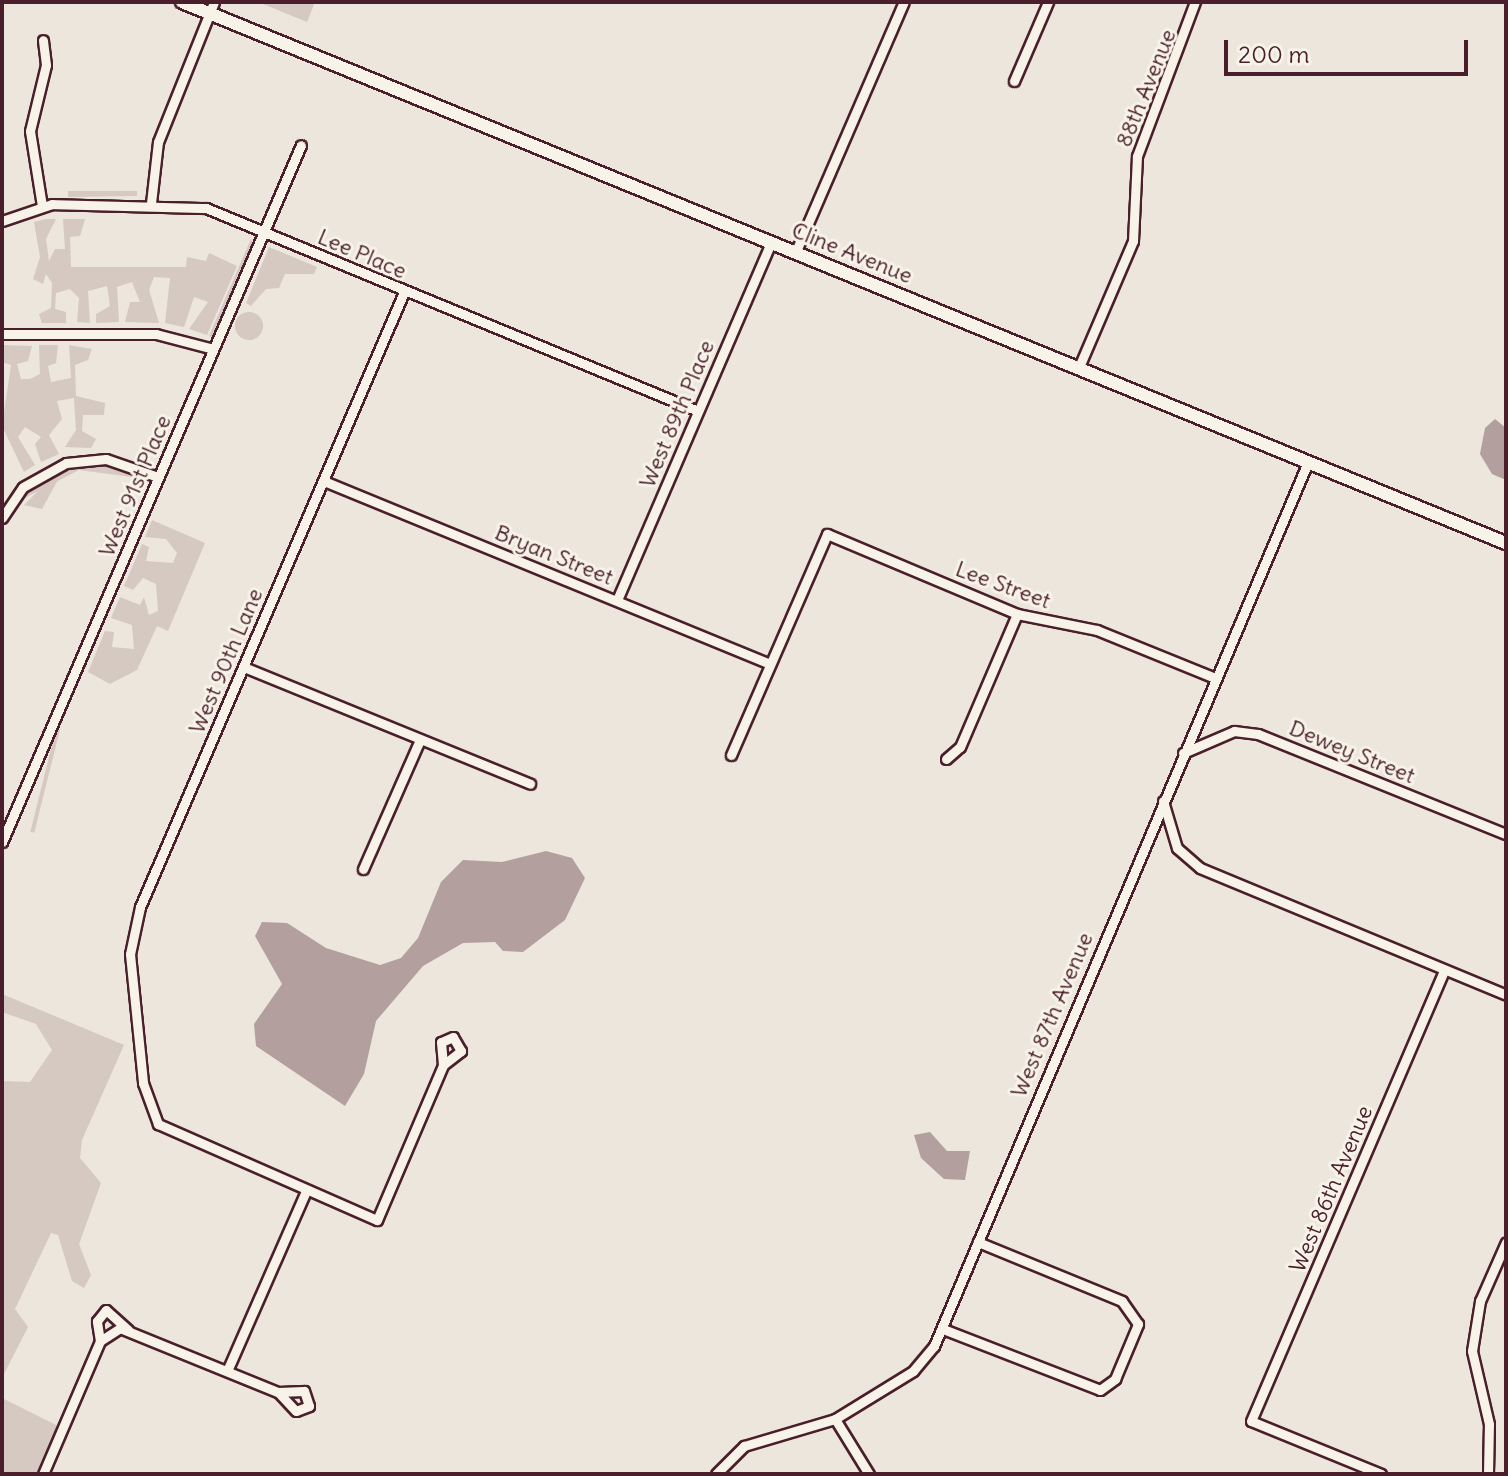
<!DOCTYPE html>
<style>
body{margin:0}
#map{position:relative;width:1508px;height:1476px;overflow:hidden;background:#ece6dd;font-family:Delius,sans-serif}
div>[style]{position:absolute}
.green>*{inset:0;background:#d5c9c2;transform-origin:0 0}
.round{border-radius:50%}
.water>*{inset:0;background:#b39f9d}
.roads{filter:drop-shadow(2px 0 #4a1f2b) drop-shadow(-2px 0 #4a1f2b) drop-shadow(0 2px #4a1f2b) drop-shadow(0 -2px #4a1f2b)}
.street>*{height:9px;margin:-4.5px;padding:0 4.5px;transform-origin:4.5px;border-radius:4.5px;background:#f7f3e8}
.secondary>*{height:12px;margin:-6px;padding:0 6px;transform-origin:6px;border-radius:6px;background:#f7f3e8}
span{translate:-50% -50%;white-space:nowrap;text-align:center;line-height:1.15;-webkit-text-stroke:6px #f7f3e8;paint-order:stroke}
.street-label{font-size:22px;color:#4a1f2b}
.frame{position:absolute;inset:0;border:4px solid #4a1f2b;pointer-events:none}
.scale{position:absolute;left:1224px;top:40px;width:244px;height:36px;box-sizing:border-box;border:4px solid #4a1f2b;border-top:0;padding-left:10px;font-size:24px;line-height:28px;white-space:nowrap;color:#4a1f2b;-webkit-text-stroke:6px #f7f3e8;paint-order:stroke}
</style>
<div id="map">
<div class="green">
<div style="clip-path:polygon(258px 2px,315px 2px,307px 22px)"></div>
<div style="clip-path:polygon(68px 191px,137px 191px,137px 196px,68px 197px)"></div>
<div style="clip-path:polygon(46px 219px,56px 219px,46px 239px,49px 261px,55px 249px,65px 249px,63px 219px,85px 219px,80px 236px,70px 237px,71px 267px,186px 267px,187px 257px,206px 261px,209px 253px,237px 266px,207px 335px,189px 329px,208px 302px,194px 297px,184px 327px,165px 323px,170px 278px,154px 277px,149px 290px,159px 323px,125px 322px,130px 302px,140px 302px,132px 282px,117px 287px,119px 322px,96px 323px,96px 314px,110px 306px,107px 286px,88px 291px,90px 323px,77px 322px,79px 298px,70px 289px,56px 293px,55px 309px,66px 312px,66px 323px,42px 323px,39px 314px,51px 308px,52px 283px,46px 274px,43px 284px,33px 279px,40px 257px,34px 222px)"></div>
<div style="clip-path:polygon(251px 239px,253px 244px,212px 337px,209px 336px)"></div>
<div style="clip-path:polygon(269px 247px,317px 267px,314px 274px,285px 274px,279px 288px,266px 289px,251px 306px,246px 303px)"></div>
<div class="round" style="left:235px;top:312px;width:28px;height:28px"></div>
<div style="clip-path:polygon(2px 345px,32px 346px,28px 361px,17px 364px,21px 379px,30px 379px,40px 374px,39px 345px,58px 345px,56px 363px,48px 366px,51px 382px,71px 378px,69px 345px,92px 349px,88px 360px,75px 365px,76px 396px,105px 403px,104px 415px,83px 415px,82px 431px,96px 439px,91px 448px,65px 447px,76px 430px,74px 398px,57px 401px,62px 419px,49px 435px,59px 454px,41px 462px,35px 444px,41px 437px,25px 427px,18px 437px,35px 465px,24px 472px,2px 426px,11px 365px,2px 362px)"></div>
<div style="clip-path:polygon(84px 465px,115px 466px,147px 479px,79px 470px,19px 501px,46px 477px)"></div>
<div style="clip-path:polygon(59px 478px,42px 509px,24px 505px,43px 486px)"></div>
<div style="clip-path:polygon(152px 520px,205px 543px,168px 631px,157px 626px,137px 670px,110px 684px,88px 672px,105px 631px,114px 632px,112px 647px,134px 649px,132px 625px,111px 618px,120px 597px,140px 605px,144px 597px,149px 615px,158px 611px,156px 584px,143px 578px,133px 590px,124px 586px,142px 544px,149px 547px,146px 561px,173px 563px,177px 553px,166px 539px,145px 537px)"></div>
<div style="left:56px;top:729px;width:4px;height:106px;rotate:14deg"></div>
<div style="clip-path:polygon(2px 994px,124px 1045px,82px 1140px,80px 1158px,101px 1183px,79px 1244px,91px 1275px,84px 1288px,72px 1281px,58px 1235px,51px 1233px,15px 1309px,28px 1327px,2px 1378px,2px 1081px,30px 1082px,52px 1050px,36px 1024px,2px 1012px)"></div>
<div style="clip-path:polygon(2px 1398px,58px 1426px,37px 1474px,2px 1474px)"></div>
</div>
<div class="water">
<div style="clip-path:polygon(1495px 419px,1506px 428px,1506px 480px,1492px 474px,1480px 454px,1485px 428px)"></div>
<div style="clip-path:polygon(546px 851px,572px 858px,585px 878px,565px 920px,523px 952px,503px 951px,495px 942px,463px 943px,423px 966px,376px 1021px,364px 1074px,345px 1106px,256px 1046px,254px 1024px,282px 984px,255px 936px,262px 922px,287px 923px,326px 948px,380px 965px,401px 958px,418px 938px,441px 882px,463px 860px,502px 862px)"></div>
<div style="clip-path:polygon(930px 1132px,947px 1151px,970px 1151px,965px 1180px,944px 1179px,921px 1158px,914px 1135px)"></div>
</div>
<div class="roads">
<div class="street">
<div style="left:1014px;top:81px;width:86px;rotate:-66.7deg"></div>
<div style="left:151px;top:203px;width:61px;rotate:-83.5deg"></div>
<div style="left:158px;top:142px;width:151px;rotate:-68.2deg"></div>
<div style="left:42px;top:206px;width:76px;rotate:-99.1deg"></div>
<div style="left:30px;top:131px;width:68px;rotate:-76.4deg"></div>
<div style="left:46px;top:65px;width:25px;rotate:-97deg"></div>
<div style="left:2px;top:221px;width:53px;rotate:-18.8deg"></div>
<div style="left:52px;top:204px;width:154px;rotate:1.5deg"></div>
<div style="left:206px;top:208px;width:532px;rotate:22.42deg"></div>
<div style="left:796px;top:251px;width:271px;rotate:-66.6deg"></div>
<div style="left:404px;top:292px;width:669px;rotate:113.23deg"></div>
<div style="left:140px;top:907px;width:48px;rotate:102deg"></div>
<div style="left:130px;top:954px;width:130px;rotate:84.2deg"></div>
<div style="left:143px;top:1083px;width:44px;rotate:69.9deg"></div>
<div style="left:158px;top:1124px;width:239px;rotate:23.7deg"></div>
<div style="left:377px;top:1220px;width:168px;rotate:-66.9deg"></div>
<div style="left:443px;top:1065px;width:23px;rotate:-38deg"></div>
<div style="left:461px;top:1051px;width:16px;rotate:-120deg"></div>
<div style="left:453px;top:1037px;width:13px;rotate:157deg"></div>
<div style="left:441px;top:1042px;width:23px;rotate:85deg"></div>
<div style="left:2px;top:334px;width:154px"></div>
<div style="left:156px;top:334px;width:59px;rotate:14.7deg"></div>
<div style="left:1079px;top:367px;width:137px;rotate:-66.8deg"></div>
<div style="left:1133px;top:241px;width:85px;rotate:-87.3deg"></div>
<div style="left:1137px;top:156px;width:165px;rotate:-69.4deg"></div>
<div style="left:324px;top:481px;width:482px;rotate:22.3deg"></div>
<div style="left:2px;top:518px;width:37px;rotate:-56deg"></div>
<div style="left:23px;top:487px;width:49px;rotate:-29.2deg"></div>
<div style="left:66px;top:463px;width:40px;rotate:-5.7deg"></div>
<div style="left:106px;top:459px;width:55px;rotate:19.1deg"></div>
<div style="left:617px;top:600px;width:390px;rotate:-66.7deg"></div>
<div style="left:244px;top:667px;width:309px;rotate:22.2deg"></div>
<div style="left:1183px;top:753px;width:56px;rotate:-23.3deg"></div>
<div style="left:1234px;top:731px;width:24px;rotate:7deg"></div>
<div style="left:1258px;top:734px;width:267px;rotate:22deg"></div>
<div style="left:731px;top:755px;width:241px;rotate:-66.5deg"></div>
<div style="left:827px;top:534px;width:206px;rotate:22.8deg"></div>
<div style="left:1017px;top:614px;width:82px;rotate:11.3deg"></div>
<div style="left:1097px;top:630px;width:127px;rotate:22.1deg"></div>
<div style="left:946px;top:759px;width:18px;rotate:-41deg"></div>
<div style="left:960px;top:747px;width:145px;rotate:-66.8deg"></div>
<div style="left:1163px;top:801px;width:49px;rotate:73.4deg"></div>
<div style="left:1177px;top:848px;width:30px;rotate:41deg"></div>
<div style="left:1200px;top:868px;width:331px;rotate:22.5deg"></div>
<div style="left:2px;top:842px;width:758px;rotate:-66.78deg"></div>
<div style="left:363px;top:869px;width:141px;rotate:-66.2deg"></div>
<div style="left:943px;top:1329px;width:168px;rotate:21.2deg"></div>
<div style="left:1100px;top:1390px;width:19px;rotate:-36deg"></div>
<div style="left:1115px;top:1379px;width:60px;rotate:-67.3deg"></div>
<div style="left:1138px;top:1324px;width:28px;rotate:-125deg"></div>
<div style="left:1122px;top:1301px;width:156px;rotate:-157.7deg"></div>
<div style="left:100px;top:1341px;width:20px;rotate:-99deg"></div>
<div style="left:97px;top:1321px;width:14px;rotate:-51deg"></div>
<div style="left:106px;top:1310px;width:30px;rotate:42deg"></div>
<div style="left:227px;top:1371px;width:197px;rotate:-66.3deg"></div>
<div style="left:835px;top:1419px;width:65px;rotate:58.3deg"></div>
<div style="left:43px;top:1474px;width:145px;rotate:-66.8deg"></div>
<div style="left:100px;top:1341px;width:24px;rotate:-33deg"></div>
<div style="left:120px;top:1328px;width:170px;rotate:22.1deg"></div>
<div style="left:278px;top:1392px;width:26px;rotate:47deg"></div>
<div style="left:296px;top:1411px;width:14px;rotate:-21deg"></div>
<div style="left:309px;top:1406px;width:16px;rotate:-108deg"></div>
<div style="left:304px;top:1391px;width:26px;rotate:178deg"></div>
<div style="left:716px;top:1474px;width:40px;rotate:-45deg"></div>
<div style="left:744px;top:1446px;width:95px;rotate:-16.5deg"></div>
<div style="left:835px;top:1419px;width:92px;rotate:-31.6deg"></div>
<div style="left:913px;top:1371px;width:33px;rotate:-50deg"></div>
<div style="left:934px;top:1346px;width:960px;rotate:-67.07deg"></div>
<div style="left:1381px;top:1474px;width:140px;rotate:-157.8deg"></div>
<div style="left:1251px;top:1421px;width:490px;rotate:-66.8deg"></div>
<div style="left:1488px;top:1474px;width:50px;rotate:-88.9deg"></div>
<div style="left:1489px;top:1424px;width:75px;rotate:-103.1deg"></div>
<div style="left:1472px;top:1351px;width:51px;rotate:-80.9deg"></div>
<div style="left:1480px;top:1301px;width:64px;rotate:-66.2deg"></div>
</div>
<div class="secondary">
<div style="left:182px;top:2px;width:1430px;rotate:22.23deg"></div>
</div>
</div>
<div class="street-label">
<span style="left:1146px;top:88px;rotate:-68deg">88th Avenue</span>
<span style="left:852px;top:253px;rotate:22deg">Cline Avenue</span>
<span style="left:362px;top:254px;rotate:23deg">Lee Place</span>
<span style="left:677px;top:414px;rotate:-67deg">West 89th Place</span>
<span style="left:135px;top:486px;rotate:-67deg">West 91st Place</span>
<span style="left:554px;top:555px;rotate:22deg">Bryan Street</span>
<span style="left:1003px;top:585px;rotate:20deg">Lee Street</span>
<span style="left:226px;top:661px;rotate:-67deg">West 90th Lane</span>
<span style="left:1352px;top:752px;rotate:22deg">Dewey Street</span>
<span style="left:1052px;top:1015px;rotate:-67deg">West 87th Avenue</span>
<span style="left:1331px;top:1189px;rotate:-67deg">West 86th Avenue</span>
</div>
<div class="frame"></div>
<div class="scale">200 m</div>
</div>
